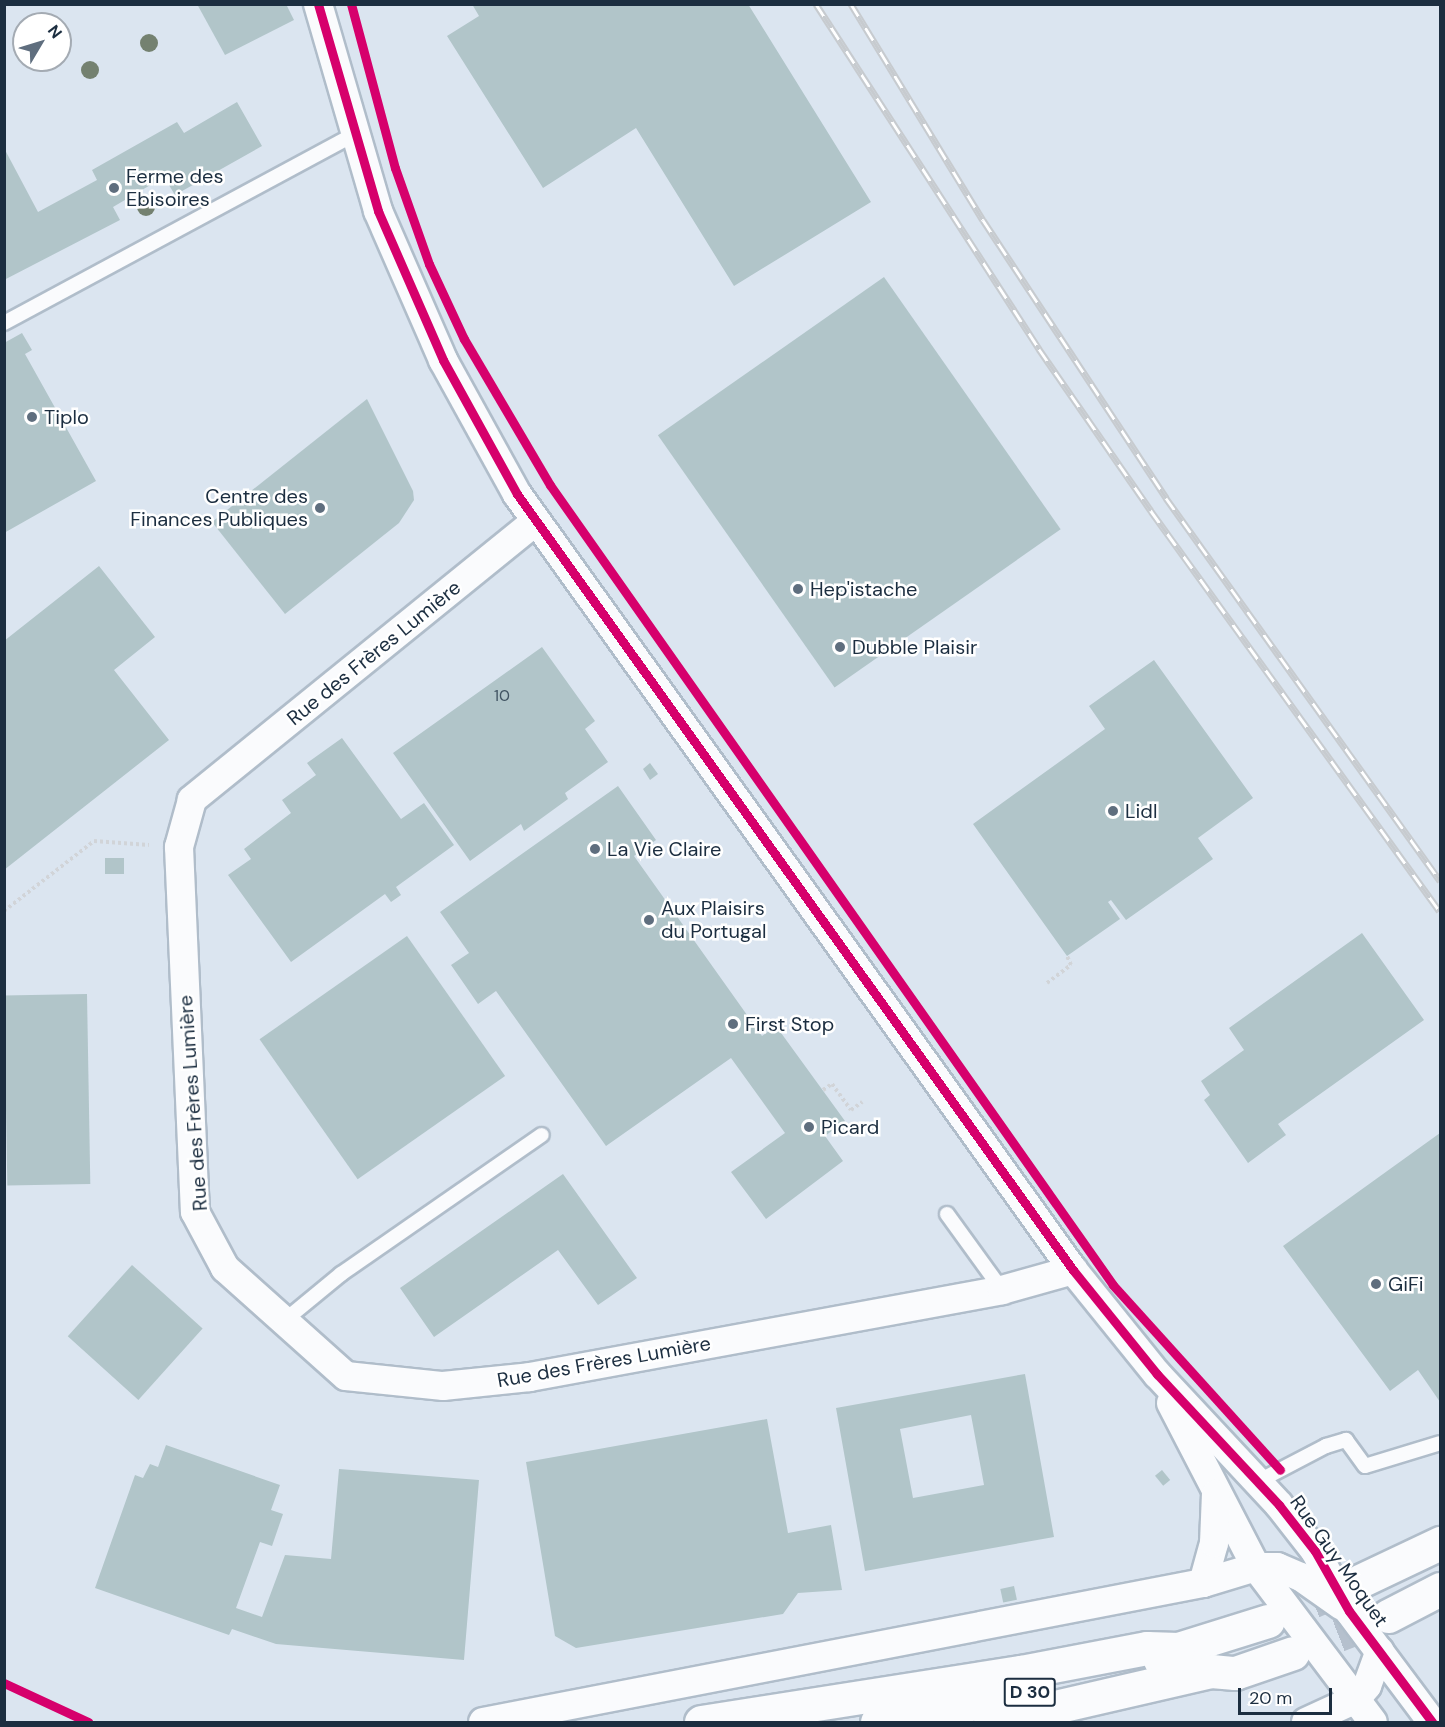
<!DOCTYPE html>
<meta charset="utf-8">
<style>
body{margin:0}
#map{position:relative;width:1445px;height:1727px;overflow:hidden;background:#dbe5f0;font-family:"DM Sans",sans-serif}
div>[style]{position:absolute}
.building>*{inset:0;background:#b1c5c9;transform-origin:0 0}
.primary-tunnel>*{height:33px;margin-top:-16.5px;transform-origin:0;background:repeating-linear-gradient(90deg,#b5c0cd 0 33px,transparent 0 49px)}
.path>*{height:4px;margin-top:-2px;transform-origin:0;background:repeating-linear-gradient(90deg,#d1d4d8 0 3px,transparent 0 6px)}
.roads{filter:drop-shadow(2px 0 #b0bdca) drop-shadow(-2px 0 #b0bdca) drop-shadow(0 2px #b0bdca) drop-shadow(0 -2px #b0bdca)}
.lane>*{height:14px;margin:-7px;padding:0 7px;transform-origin:7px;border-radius:7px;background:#fafbfd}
.street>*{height:28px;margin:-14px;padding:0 14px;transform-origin:14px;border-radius:14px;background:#fafbfd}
.primary>*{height:33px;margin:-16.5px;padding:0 16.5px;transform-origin:16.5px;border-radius:16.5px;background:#fafbfd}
.rail>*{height:7px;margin-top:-3.5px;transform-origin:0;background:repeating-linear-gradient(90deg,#fff 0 14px,#c7cbcf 0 28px);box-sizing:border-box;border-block:2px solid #c7cbcf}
.cycleway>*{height:9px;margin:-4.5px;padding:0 4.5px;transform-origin:4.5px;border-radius:4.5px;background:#d6006c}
.trees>*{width:18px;height:18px;margin:-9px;border-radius:50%;background:#748170}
.dots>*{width:16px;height:16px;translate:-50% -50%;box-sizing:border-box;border:3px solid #fff;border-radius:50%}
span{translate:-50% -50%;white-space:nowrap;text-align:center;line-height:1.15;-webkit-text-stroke:5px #fff;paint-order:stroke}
.number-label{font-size:16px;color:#415462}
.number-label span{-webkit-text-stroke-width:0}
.shield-label span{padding:2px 4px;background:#fff;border:2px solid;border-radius:4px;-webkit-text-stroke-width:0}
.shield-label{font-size:18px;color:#1c2e40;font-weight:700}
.poi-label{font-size:20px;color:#1c2e40}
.left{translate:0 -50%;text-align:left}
.right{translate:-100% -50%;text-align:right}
.street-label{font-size:20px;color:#1c2e40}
.frame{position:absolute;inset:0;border:6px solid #1c2e40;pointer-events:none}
.north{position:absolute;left:12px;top:12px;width:60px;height:60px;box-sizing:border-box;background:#fff;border:2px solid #a4abb3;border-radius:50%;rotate:52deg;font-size:16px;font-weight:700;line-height:24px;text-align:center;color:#1c2e40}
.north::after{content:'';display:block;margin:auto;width:21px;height:27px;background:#5f6e7e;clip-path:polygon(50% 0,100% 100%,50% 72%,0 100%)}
.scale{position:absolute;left:1238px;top:1688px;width:94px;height:27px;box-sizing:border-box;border:3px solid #1c2e40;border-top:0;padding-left:8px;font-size:18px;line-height:21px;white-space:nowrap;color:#1c2e40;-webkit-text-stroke:4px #fff;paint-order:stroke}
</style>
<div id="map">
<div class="building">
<div style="clip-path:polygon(197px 4px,286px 4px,294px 20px,225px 55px)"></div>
<div style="clip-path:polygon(472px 4px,748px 4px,871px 202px,734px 286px,636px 128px,543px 188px,447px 36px,479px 16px)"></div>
<div style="clip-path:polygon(237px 102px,262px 146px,175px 195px,164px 177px,113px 207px,120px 220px,4px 280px,4px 148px,38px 212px,97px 180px,92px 170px,177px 122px,184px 133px)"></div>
<div style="left:884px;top:277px;width:308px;height:276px;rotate:55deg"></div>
<div style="clip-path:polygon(22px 333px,32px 350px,25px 354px,96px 481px,4px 533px,4px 343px)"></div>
<div style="clip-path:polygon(367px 399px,413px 491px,414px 500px,399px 523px,285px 614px,212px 522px)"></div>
<div style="clip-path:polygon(99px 566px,155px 637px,114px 670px,169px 740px,4px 870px,4px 641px)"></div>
<div style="clip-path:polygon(542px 647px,595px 721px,585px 729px,608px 762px,565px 793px,568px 799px,524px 831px,521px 824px,470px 861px,393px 753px)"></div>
<div style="clip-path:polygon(1154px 660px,1253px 798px,1198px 838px,1213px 859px,1126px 920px,1111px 900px,1108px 902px,1120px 919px,1067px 956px,973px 824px,1105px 729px,1089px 706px)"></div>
<div style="clip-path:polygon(342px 738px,401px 819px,424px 803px,454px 845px,396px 887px,401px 895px,391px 902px,385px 894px,291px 962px,228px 875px,251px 859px,244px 849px,291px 813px,282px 800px,316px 775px,307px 763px)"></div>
<div style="clip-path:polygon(650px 763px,658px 774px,650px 780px,643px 769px)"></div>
<div style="clip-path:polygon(618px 786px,656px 840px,634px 856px,762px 1036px,776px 1026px,845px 1121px,825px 1136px,843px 1161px,766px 1219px,731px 1172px,785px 1133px,731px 1058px,606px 1146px,496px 991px,478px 1004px,451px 965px,469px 953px,440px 912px)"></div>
<div style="left:105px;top:858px;width:19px;height:16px"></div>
<div style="clip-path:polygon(1362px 933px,1424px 1020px,1278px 1124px,1286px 1135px,1248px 1163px,1204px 1100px,1210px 1095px,1201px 1081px,1244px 1050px,1229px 1028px)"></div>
<div style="left:407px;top:936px;width:171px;height:180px;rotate:55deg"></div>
<div style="left:87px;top:994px;width:190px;height:83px;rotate:89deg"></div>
<div style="clip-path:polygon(1440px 1133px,1440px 1402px,1418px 1370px,1390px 1391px,1283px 1246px)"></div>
<div style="clip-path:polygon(563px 1174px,637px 1278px,598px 1305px,558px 1250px,434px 1337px,400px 1288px)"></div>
<div style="left:132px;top:1265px;width:95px;height:96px;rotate:42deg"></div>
<div style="clip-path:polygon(evenodd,1025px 1374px,1054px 1537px,865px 1571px,836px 1408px,1025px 1374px,971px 1415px,984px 1485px,913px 1498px,900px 1429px,971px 1415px)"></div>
<div style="clip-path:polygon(767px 1419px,788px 1533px,831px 1525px,842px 1590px,798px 1593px,783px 1614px,576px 1648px,555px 1636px,526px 1462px)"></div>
<div style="clip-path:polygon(166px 1445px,280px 1485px,271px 1510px,283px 1514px,272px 1546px,260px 1542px,236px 1608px,262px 1617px,285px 1555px,331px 1559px,339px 1469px,479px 1480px,464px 1660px,276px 1644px,232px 1629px,229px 1635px,95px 1588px,135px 1475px,143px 1478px,150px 1464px,158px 1467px)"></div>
<div style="left:1162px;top:1470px;width:13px;height:9px;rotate:51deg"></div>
<div style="left:1014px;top:1586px;width:14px;height:14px;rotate:78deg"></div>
</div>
<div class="primary-tunnel">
<div style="left:1268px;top:1621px;width:93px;rotate:-23.5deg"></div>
<div style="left:1293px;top:1653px;width:102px;rotate:-21.3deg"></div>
</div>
<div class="path">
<div style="left:4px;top:911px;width:114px;rotate:-37.9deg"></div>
<div style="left:94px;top:841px;width:55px;rotate:4.2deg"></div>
<div style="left:1047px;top:983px;width:30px;rotate:-37deg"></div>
<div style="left:1071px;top:965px;width:10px;rotate:-114deg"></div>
<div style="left:823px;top:1090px;width:11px;rotate:-34deg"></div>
<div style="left:832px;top:1084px;width:32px;rotate:54deg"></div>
<div style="left:851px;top:1110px;width:14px;rotate:-36deg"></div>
</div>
<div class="roads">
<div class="lane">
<div style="left:4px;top:323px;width:399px;rotate:-28.3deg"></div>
<div style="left:947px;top:1214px;width:94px;rotate:54.1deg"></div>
<div style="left:284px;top:1321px;width:74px;rotate:-39.5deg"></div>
<div style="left:341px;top:1274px;width:244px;rotate:-34.7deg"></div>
<div style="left:1257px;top:1482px;width:78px;rotate:-27.6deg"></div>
<div style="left:1326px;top:1446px;width:21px;rotate:-17deg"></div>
<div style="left:1346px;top:1440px;width:32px;rotate:54deg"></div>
<div style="left:1365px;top:1466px;width:78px;rotate:-17deg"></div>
</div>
<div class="street">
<div style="left:318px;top:4px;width:216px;rotate:73.8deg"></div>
<div style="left:378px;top:211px;width:163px;rotate:66.4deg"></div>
<div style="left:443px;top:360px;width:153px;rotate:61.1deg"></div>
<div style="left:517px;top:494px;width:955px;rotate:54.38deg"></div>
<div style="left:1073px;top:1270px;width:134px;rotate:51.1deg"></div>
<div style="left:1157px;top:1374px;width:179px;rotate:47deg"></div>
<div style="left:1279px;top:1505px;width:58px;rotate:52deg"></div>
<div style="left:1315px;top:1551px;width:69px;rotate:60.5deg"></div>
<div style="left:1349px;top:1611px;width:139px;rotate:53.2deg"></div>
<div style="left:536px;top:521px;width:443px;rotate:141deg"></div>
<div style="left:192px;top:800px;width:49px;rotate:105.5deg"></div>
<div style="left:179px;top:847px;width:365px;rotate:87.5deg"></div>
<div style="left:195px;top:1212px;width:64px;rotate:61.8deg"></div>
<div style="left:225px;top:1268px;width:162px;rotate:41.8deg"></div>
<div style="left:346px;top:1376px;width:98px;rotate:5.9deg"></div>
<div style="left:443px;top:1386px;width:87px;rotate:-5.9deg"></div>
<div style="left:530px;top:1377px;width:480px;rotate:-10.4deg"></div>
<div style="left:1002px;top:1290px;width:74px;rotate:-15.7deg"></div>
<div style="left:1171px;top:1403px;width:185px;rotate:62.6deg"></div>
<div style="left:1256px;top:1567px;width:194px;rotate:53deg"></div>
<div style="left:1203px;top:1583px;width:41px;rotate:-74.6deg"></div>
<div style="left:1214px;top:1543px;width:49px;rotate:-87.7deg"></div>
<div style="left:483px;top:1722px;width:733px;rotate:-10.93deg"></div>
<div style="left:1203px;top:1583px;width:55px;rotate:-16.8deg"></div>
<div style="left:1256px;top:1567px;width:21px"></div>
<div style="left:1277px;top:1567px;width:26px;rotate:23deg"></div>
<div style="left:1301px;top:1577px;width:50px;rotate:35.3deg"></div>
<div style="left:1306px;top:1722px;width:55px;rotate:-24.7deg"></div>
<div style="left:1356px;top:1699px;width:17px;rotate:-50deg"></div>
<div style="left:1367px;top:1686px;width:37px;rotate:-70deg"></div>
</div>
<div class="primary">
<div style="left:1360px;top:1581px;width:89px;rotate:-25.4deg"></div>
<div style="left:1388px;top:1616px;width:59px;rotate:-27.4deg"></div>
<div style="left:1160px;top:1660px;width:21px;rotate:-31deg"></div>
<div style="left:1178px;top:1649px;width:94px;rotate:-17.3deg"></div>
<div style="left:701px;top:1722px;width:324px;rotate:-8.9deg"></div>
<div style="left:1021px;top:1672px;width:128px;rotate:-10.8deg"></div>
<div style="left:1147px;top:1648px;width:31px;rotate:2deg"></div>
<div style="left:877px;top:1722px;width:148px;rotate:-10.9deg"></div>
<div style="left:990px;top:1722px;width:227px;rotate:-13deg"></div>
<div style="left:1211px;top:1671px;width:24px;rotate:5deg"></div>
<div style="left:1235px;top:1673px;width:61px;rotate:-19deg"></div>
</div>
</div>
<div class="rail">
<div style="left:816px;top:4px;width:411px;rotate:57.1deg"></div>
<div style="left:1039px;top:349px;width:197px;rotate:55.3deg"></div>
<div style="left:1151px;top:511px;width:493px;rotate:54.2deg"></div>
<div style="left:851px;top:4px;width:253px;rotate:58.6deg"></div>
<div style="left:983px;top:220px;width:333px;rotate:56.6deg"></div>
<div style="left:1166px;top:498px;width:471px;rotate:54.4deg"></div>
</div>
<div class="cycleway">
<div style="left:318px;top:4px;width:216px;rotate:73.8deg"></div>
<div style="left:378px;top:211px;width:163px;rotate:66.4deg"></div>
<div style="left:443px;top:360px;width:153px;rotate:61.1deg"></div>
<div style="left:517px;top:494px;width:955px;rotate:54.38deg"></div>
<div style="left:1073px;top:1270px;width:134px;rotate:51.1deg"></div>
<div style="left:1157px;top:1374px;width:179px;rotate:47deg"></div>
<div style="left:1279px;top:1505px;width:58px;rotate:52deg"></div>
<div style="left:1315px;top:1551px;width:69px;rotate:60.5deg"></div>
<div style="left:1349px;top:1611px;width:139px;rotate:53.2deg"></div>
<div style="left:351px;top:4px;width:170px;rotate:75deg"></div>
<div style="left:395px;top:168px;width:102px;rotate:70.5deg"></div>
<div style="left:429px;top:264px;width:83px;rotate:65deg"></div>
<div style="left:464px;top:339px;width:169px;rotate:59.5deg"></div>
<div style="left:550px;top:485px;width:978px;rotate:54.86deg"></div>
<div style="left:1113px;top:1285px;width:249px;rotate:47.9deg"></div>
<div style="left:4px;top:1683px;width:93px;rotate:24.9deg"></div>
</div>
<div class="trees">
<div style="left:149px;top:43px"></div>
<div style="left:90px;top:70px"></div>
<div style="left:146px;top:207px"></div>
</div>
<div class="dots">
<div style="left:114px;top:188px;background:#5f6e7e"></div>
<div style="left:32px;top:417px;background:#5f6e7e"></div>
<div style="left:320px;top:508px;background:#5f6e7e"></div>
<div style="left:798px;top:589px;background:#5f6e7e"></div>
<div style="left:840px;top:647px;background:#5f6e7e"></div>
<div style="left:1113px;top:811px;background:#5f6e7e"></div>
<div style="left:595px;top:849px;background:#5f6e7e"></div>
<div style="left:649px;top:920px;background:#5f6e7e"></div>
<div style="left:733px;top:1024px;background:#5f6e7e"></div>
<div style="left:809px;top:1127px;background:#5f6e7e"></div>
<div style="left:1376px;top:1284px;background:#5f6e7e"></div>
</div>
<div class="number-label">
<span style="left:502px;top:696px">10</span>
</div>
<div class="shield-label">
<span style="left:1030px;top:1692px">D 30</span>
</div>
<div class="poi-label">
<span class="left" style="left:126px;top:188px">Ferme des<br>Ebisoires</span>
<span class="left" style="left:44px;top:417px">Tiplo</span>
<span class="right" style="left:308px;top:508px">Centre des<br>Finances Publiques</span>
<span class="left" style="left:810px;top:589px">Hep'istache</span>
<span class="left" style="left:852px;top:647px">Dubble Plaisir</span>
<span class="left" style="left:1125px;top:811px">Lidl</span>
<span class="left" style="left:607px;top:849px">La Vie Claire</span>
<span class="left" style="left:661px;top:920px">Aux Plaisirs<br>du Portugal</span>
<span class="left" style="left:745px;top:1024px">First Stop</span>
<span class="left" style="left:821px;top:1127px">Picard</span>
<span class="left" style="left:1388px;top:1284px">GiFi</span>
</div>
<div class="street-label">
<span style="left:374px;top:653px;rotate:-39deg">Rue des Frères Lumière</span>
<span style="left:193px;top:1103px;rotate:-94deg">Rue des Frères Lumière</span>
<span style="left:604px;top:1362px;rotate:-10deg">Rue des Frères Lumière</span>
<span style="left:1339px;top:1561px;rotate:55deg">Rue Guy Moquet</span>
</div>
<div class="frame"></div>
<div class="north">N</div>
<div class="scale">20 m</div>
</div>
